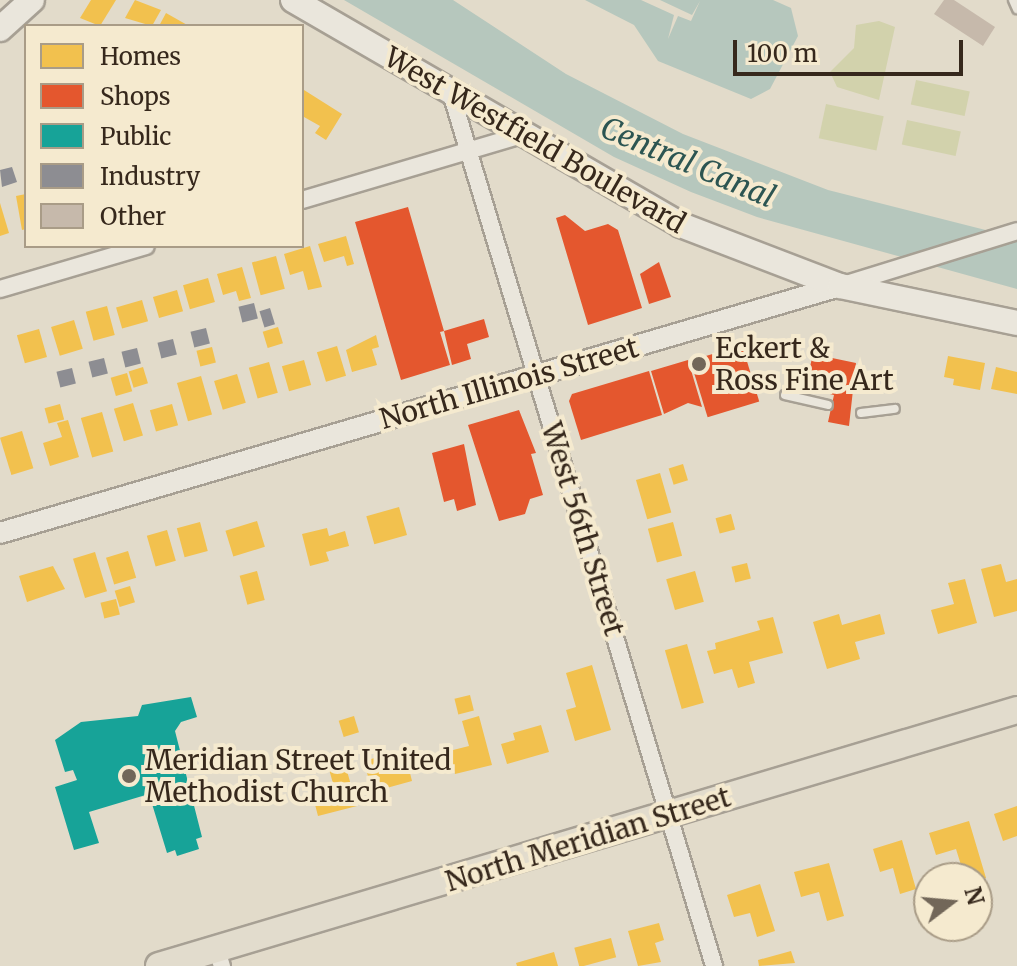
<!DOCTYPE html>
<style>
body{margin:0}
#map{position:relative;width:1017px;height:966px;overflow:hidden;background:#e2dbca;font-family:Merriweather,serif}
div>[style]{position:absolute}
.green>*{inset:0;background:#d2d2ac;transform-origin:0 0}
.water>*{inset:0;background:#b6c7bd}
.homes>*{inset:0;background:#f2c14e;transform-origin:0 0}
.shops>*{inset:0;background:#e4572e;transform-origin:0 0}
.public>*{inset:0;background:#17a398}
.industry>*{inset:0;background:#8d8d92;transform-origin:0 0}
.building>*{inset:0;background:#c6b9ab}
.roads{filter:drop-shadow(2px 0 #a7a094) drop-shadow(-2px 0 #a7a094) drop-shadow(0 2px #a7a094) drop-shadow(0 -2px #a7a094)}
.service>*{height:8px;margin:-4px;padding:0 4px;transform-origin:4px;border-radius:4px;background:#eae6dc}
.minor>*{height:16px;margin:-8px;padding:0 8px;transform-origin:8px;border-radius:8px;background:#eae6dc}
.tertiary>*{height:20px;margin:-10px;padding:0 10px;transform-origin:10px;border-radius:10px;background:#eae6dc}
.secondary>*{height:24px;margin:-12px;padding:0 12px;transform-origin:12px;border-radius:12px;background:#eae6dc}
.primary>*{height:26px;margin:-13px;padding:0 13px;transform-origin:13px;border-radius:13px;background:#e2dccd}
.dots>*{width:22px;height:22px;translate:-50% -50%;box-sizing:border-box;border:4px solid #f5eacf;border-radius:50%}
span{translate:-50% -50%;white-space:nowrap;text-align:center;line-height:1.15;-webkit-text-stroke:8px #f5eacf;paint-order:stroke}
.street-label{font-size:28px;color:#36281c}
.poi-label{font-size:28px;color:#36281c}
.left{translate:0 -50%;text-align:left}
.water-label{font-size:30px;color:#2c5552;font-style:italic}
.legend{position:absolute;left:24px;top:24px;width:280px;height:224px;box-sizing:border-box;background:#f5eacf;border:2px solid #a99c87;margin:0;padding:10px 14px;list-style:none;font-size:24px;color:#36281c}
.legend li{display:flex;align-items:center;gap:16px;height:40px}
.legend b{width:40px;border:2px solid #a99c87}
.north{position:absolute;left:913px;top:862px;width:80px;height:80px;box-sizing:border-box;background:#f5eacf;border:2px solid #a99c87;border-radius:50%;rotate:74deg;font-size:22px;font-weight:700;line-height:32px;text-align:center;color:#36281c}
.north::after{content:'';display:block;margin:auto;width:28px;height:36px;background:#726759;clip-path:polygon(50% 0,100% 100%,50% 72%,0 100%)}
.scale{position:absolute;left:733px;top:40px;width:230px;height:36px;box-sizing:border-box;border:4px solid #36281c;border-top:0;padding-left:10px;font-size:24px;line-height:28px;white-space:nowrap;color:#36281c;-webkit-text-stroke:6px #f5eacf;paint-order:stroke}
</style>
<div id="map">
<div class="green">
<div style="clip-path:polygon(879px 21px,895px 27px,879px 100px,837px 87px,830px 72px,854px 48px,856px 25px)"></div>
<div style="left:916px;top:80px;width:55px;height:25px;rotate:12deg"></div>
<div style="left:826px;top:104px;width:59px;height:35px;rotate:12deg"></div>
<div style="left:907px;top:120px;width:55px;height:25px;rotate:12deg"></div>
</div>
<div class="water">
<div style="clip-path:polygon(344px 0,453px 0,566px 74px,683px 134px,828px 190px,1017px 238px,1017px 289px,757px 217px,691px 192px,614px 157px)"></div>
<div style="clip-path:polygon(585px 0,641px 0,674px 15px,668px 39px,678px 16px,691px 21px,700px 1px,692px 15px,660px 0,773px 0,791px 8px,798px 36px,770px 89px,751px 99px,658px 61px,634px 25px)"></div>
</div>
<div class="homes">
<div style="clip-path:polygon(91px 0,116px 0,100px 26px,80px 18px)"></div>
<div style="clip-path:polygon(135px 0,161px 10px,152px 26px,125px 18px)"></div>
<div style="clip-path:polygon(166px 13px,189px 26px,159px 26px)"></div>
<div style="clip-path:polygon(304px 90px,342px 114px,326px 140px,315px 133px,320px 126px,304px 117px,302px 120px)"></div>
<div style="clip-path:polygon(26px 194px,26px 229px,22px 230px,16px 196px)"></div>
<div style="clip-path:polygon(0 203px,9px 233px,0 236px)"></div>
<div style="clip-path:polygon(346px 236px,354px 264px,347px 266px,344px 256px,324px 262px,318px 244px)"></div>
<div style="clip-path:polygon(310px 246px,322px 287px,308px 290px,303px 271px,290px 275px,284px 254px)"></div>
<div style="left:276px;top:256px;width:34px;height:25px;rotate:75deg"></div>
<div style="clip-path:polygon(242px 267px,251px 298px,239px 301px,236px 291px,223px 295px,217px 274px)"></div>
<div style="left:208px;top:278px;width:25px;height:26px;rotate:74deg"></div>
<div style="left:177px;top:290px;width:22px;height:25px;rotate:74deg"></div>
<div style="left:142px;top:300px;width:22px;height:27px;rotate:74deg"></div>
<div style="left:107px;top:306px;width:30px;height:22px;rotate:75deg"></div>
<div style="left:74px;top:320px;width:30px;height:24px;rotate:73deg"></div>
<div style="left:278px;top:327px;width:17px;height:16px;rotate:73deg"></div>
<div style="left:39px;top:329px;width:29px;height:23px;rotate:74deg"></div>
<div style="clip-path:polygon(376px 335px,379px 347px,372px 349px,377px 365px,352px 372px,346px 350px)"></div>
<div style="left:337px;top:346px;width:31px;height:21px;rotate:73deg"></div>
<div style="left:212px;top:347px;width:16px;height:16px;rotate:76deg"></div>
<div style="clip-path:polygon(948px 356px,985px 363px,980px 390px,953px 385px,954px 379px,944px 377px)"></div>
<div style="left:304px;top:360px;width:26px;height:23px;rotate:74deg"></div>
<div style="left:269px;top:362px;width:32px;height:21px;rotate:74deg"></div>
<div style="left:143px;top:367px;width:17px;height:15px;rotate:73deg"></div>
<div style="clip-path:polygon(996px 367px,1017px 372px,1017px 394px,991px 389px)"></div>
<div style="left:127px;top:373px;width:19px;height:17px;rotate:74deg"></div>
<div style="left:237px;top:374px;width:30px;height:24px;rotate:73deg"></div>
<div style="left:201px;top:376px;width:40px;height:25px;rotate:74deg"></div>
<div style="left:133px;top:403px;width:34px;height:20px;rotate:73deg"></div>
<div style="left:60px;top:404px;width:16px;height:16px;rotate:75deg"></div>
<div style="left:172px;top:404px;width:22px;height:23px;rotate:74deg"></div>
<div style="left:102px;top:412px;width:41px;height:22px;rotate:74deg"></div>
<div style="clip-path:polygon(68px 420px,79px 457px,50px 466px,43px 443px,62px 437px,57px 423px)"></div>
<div style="left:22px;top:431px;width:39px;height:23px;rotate:73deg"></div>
<div style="left:683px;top:464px;width:17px;height:15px;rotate:73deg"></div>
<div style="left:660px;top:473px;width:41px;height:25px;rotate:74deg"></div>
<div style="left:399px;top:507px;width:29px;height:34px;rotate:74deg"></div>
<div style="left:731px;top:514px;width:16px;height:16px;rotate:75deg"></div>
<div style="left:257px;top:521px;width:27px;height:33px;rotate:73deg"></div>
<div style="left:200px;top:522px;width:30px;height:24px;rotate:75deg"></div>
<div style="left:673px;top:522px;width:35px;height:26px;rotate:75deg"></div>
<div style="clip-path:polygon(327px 528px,329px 536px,345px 531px,349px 546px,326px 552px,329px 561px,310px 566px,302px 534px)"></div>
<div style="left:167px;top:530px;width:32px;height:21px;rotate:74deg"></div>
<div style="left:128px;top:551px;width:28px;height:23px;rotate:73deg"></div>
<div style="left:95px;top:552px;width:41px;height:23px;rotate:73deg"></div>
<div style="left:747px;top:563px;width:16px;height:16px;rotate:76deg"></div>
<div style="clip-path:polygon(1001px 564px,1006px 582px,1017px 579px,1017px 611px,994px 617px,981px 569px)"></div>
<div style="clip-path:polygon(53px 566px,65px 589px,27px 602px,19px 576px)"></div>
<div style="left:257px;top:571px;width:30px;height:18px;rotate:75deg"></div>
<div style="left:695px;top:571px;width:32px;height:30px;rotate:74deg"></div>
<div style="clip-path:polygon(965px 579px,977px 623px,938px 634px,931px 610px,954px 604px,948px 583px)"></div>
<div style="left:130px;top:586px;width:17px;height:16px;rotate:73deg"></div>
<div style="left:116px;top:599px;width:16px;height:16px;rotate:76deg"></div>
<div style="clip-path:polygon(839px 614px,842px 625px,880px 614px,885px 634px,855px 642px,860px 659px,827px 669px,813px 622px)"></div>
<div style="clip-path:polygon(773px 617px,783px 653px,749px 662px,755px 683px,738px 688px,732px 669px,714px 674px,707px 651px,716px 649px,715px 643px,760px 630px,757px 621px)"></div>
<div style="left:687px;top:644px;width:61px;height:23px;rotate:74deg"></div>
<div style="clip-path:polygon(592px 665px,611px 730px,575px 741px,566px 710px,576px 707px,566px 673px)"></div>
<div style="left:470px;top:695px;width:16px;height:16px;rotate:76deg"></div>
<div style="left:354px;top:716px;width:17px;height:16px;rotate:73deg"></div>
<div style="clip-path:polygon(479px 716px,492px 765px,455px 774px,449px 751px,469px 746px,462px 721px)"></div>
<div style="clip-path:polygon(541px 725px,549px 752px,507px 764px,501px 744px,515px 740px,513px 733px)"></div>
<div style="clip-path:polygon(389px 754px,391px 761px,406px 757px,412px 781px,372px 792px,364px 761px)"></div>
<div style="clip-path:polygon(343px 757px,357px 806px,318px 816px,312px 793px,334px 787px,327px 762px)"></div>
<div style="clip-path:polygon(1017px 806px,1017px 836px,1003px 841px,994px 814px)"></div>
<div style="clip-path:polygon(969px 821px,986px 878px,977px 881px,965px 878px,956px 849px,936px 855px,929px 833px)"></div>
<div style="clip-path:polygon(902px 840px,916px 889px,900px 894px,893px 868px,880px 872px,873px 849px)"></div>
<div style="clip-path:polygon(829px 863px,844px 916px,827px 921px,819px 892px,801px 897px,794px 872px)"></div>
<div style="clip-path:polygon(760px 884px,775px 931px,757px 937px,750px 913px,734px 917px,727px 895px)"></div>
<div style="clip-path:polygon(659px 923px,664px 940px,655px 943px,661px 962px,638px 966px,628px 931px)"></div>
<div style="left:611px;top:938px;width:20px;height:38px;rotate:75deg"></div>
<div style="clip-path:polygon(791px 951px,795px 963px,759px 966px,758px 960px)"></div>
<div style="clip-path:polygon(554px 952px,558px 966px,517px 966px,516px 963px)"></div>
</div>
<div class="shops">
<div style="clip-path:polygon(408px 207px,444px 331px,484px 319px,489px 337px,467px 344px,471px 359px,452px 365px,444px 331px,440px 332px,450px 365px,401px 380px,355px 222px)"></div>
<div style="clip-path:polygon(565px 215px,585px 231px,608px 224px,618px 230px,642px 308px,588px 325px,556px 218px)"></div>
<div style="clip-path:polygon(659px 262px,671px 297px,649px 304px,640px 274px)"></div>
<div style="left:742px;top:345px;width:59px;height:54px;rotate:73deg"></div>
<div style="clip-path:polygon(813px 354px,856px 363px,849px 426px,828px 422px,834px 395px,805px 388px)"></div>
<div style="clip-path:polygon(688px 360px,702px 407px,688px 403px,664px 414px,651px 371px)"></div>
<div style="clip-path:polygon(649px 371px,662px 415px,581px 440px,569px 401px,572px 394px)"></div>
<div style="clip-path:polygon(519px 410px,536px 453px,531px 454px,543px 495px,530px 499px,525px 514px,499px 521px,468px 425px)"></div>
<div style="clip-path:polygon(464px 444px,476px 505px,457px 511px,454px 499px,444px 502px,432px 453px)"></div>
</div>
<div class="public">
<div style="clip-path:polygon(191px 697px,197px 717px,181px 722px,175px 731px,202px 837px,196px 839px,199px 849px,177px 856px,175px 850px,167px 853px,149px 794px,89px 812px,99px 843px,74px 850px,55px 787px,77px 780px,73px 770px,65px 772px,55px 740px,81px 722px,138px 716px,142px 705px)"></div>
</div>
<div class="industry">
<div style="clip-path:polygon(12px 167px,17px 182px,2px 187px,0 170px)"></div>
<div style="left:254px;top:303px;width:16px;height:16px;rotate:76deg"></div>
<div style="left:270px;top:308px;width:17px;height:11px;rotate:73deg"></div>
<div style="left:206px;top:328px;width:16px;height:16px;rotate:76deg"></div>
<div style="left:173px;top:339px;width:16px;height:16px;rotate:76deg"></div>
<div style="left:137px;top:348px;width:16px;height:16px;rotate:76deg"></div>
<div style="left:104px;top:358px;width:16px;height:16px;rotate:76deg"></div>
<div style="left:72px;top:368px;width:16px;height:16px;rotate:76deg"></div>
</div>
<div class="building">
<div style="clip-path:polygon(944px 0,954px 0,995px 27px,983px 46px,934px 14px)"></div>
</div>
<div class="roads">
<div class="service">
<div style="left:1013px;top:0;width:10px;rotate:66deg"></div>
<div style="left:785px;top:395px;width:44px;rotate:13.1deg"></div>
<div style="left:861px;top:413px;width:34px;rotate:-7deg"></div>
</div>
<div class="minor">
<div style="left:451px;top:93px;width:912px;rotate:73.23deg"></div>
<div style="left:302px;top:200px;width:229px;rotate:-16.5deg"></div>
<div style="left:843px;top:285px;width:182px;rotate:-17.2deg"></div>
<div style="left:0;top:289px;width:152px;rotate:-16.4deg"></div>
<div style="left:217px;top:950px;width:17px;rotate:73deg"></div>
</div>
<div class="tertiary">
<div style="left:0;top:533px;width:876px;rotate:-16.39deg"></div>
</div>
<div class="secondary">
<div style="left:293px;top:0;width:449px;rotate:30.1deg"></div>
<div style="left:681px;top:225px;width:170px;rotate:21deg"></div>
<div style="left:840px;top:286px;width:181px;rotate:11.8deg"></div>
<div style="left:0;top:29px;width:43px;rotate:-42.2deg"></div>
</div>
<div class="primary">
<div style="left:159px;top:966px;width:895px;rotate:-16.61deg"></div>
</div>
</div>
<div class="dots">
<div style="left:699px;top:364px;background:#726759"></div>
<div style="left:129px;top:776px;background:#726759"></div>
</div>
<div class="street-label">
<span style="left:535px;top:140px;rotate:30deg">West Westfield Boulevard</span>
<span style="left:509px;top:383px;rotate:-16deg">North Illinois Street</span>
<span style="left:583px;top:529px;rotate:73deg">West 56th Street</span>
<span style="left:588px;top:839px;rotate:-17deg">North Meridian Street</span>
</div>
<div class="poi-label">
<span class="left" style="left:715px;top:364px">Eckert &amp;<br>Ross Fine Art</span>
<span class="left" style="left:145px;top:776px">Meridian Street United<br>Methodist Church</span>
</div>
<div class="water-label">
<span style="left:688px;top:162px;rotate:23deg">Central Canal</span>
</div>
<ul class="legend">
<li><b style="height:22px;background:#f2c14e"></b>Homes</li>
<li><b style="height:22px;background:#e4572e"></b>Shops</li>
<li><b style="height:22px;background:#17a398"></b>Public</li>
<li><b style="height:22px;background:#8d8d92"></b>Industry</li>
<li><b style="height:22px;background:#c6b9ab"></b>Other</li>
</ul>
<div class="north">N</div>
<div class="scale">100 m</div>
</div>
